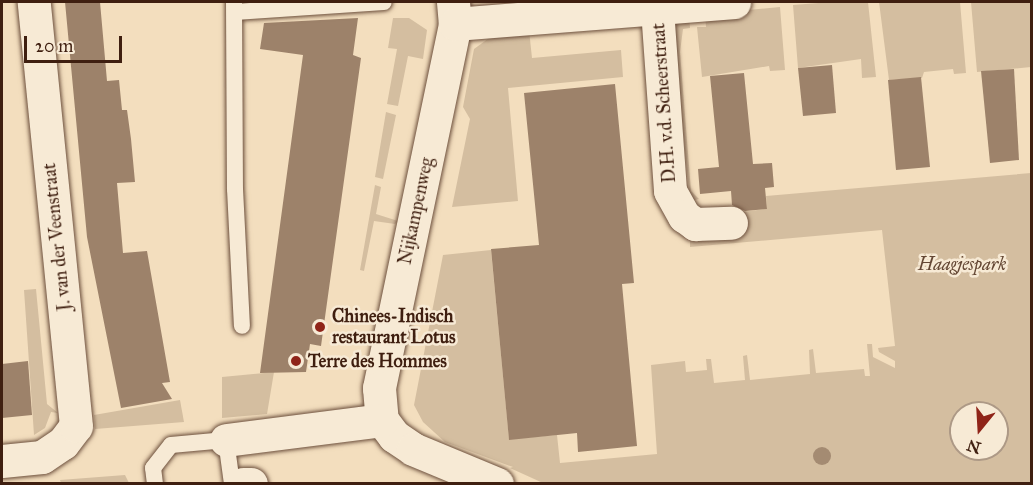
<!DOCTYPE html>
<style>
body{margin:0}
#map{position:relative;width:1033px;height:485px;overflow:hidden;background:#f3debe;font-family:"IM FELL Great Primer",serif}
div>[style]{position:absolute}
.green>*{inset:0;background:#d4bea0}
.building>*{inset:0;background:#9d826a}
.roads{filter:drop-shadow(0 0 2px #6c4f3c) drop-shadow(0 0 2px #6c4f3c)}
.lane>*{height:16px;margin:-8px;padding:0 8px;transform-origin:8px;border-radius:8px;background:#f7ead5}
.street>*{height:33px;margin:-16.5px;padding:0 16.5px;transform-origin:16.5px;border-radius:16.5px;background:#f7ead5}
.trees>*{width:18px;height:18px;margin:-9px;border-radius:50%;background:#a48b72}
.dots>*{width:16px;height:16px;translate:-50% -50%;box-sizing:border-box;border:3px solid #f7ead5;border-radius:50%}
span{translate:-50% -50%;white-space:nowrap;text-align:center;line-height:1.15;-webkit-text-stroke:5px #f7ead5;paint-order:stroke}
.street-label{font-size:18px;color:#3f1f10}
.park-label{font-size:18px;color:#644734;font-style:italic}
.poi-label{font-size:18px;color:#3f1f10;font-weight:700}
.left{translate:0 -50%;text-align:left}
.frame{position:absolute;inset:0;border:3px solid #3f1f10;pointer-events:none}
.north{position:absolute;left:949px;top:401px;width:60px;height:60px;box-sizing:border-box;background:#f7ead5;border:2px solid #ad9986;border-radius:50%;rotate:198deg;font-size:16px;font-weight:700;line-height:24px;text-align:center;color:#3f1f10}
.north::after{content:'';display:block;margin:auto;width:21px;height:27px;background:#8f2418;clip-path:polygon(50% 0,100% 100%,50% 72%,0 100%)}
.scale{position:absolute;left:24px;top:36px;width:98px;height:27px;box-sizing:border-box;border:3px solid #3f1f10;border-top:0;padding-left:8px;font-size:18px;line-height:21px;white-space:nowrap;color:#3f1f10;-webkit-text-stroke:4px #f7ead5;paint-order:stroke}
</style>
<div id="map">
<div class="green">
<div style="clip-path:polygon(831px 2px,868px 2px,876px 77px,862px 78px,861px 59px,798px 68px,793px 5px)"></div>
<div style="clip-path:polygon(879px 2px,960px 2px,966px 73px,954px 74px,953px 69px,924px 72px,922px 78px,889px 80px)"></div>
<div style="clip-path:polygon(971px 2px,1031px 2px,1031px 67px,977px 72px)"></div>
<div style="clip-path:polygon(780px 7px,785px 70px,770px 71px,769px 66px,702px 77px,697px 27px,706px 27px,705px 14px)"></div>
<div style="clip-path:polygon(689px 15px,690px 28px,683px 29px,680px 52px,691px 191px,699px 199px,690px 201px,673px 26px)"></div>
<div style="clip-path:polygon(393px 18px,409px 18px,427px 30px,423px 59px,408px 56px,398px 106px,387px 104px,397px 49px,388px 48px)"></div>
<div style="clip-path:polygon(529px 30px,532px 58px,621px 50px,623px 77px,508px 88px,518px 201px,452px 207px,470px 119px,463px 107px,474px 49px,496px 33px)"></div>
<div style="clip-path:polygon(386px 112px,396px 115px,383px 179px,375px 177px)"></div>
<div style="clip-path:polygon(evenodd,1031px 173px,1031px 483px,543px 483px,510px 468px,513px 467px,445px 442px,423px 422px,414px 405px,443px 255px,491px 250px,509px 439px,557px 435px,560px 463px,657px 454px,651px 365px,685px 361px,686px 372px,707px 370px,706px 359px,711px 359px,714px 383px,745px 380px,743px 356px,747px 355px,750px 380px,810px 374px,809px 350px,813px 349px,816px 373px,864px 369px,865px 376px,870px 376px,867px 344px,872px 344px,873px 357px,895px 368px,895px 361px,879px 352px,878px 348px,895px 346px,882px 230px,690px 247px,690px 235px,733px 213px,767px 209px,766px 196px,1031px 173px,961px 413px,997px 413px,997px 449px,961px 449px,961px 413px)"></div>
<div style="clip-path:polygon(375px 185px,381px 187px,376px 214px,398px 221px,395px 224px,374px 221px,364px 271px,360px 270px)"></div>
<div style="clip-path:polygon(36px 289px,47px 404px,58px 413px,51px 412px,45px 428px,34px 435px,24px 290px)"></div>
<div style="clip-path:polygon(274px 372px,267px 414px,222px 418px,222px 377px)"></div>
<div style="clip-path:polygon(180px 400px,184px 422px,95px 429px,94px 415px)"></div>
<div style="clip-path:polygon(125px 475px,129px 483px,61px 483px,60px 480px)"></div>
</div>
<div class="building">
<div style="clip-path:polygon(65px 2px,100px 2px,107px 81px,119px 80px,122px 110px,127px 110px,131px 139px,135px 182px,117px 183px,123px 253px,147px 251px,170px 382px,162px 383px,172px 399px,121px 408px,87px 237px)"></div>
<div style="clip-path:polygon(358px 18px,353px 55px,361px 58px,321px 346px,310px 344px,306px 372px,260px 373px,303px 55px,260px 49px,264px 23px)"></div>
<div style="clip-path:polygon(832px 65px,836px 113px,803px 116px,798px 68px)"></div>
<div style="clip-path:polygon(1014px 69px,1019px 160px,990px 163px,981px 71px)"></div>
<div style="clip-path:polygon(744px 73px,753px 164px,772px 163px,774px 187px,765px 188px,767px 209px,745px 211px,732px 205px,731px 191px,700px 194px,698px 169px,719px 167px,710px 76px)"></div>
<div style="clip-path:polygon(921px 77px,930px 167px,896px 170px,888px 80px)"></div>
<div style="clip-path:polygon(615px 84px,634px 283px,622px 284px,637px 446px,578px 452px,577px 433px,509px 440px,491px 249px,539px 245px,524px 93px)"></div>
<div style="clip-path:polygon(28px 361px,32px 415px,2px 418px,2px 364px)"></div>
</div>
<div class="roads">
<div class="lane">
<div style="left:234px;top:2px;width:187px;rotate:89.7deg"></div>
<div style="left:235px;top:189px;width:137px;rotate:87.1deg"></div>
<div style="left:235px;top:12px;width:149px;rotate:-3.8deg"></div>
<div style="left:155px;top:484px;width:16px;rotate:-97deg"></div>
<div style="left:153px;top:468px;width:29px;rotate:-52deg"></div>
<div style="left:171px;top:445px;width:55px;rotate:-5.2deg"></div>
<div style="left:226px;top:440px;width:44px;rotate:82.2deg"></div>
</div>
<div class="street">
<div style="left:453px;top:2px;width:22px;rotate:85deg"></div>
<div style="left:455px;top:24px;width:372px;rotate:101.8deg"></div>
<div style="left:379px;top:388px;width:32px;rotate:85deg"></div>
<div style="left:382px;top:420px;width:20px;rotate:53deg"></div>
<div style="left:394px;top:436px;width:23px;rotate:34deg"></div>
<div style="left:413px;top:449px;width:91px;rotate:22.6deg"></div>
<div style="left:657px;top:9px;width:182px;rotate:85.9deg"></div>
<div style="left:670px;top:191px;width:29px;rotate:61deg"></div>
<div style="left:684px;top:216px;width:14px;rotate:36deg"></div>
<div style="left:695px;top:224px;width:36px;rotate:-2deg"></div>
<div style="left:455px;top:24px;width:280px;rotate:-4.5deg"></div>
<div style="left:226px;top:440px;width:157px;rotate:-7.3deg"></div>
<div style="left:2px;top:461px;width:40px;rotate:-5.7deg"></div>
<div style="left:42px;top:457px;width:25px;rotate:-34deg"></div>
<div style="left:63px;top:443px;width:21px;rotate:-53deg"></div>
<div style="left:76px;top:426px;width:426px;rotate:-95.7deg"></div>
<div style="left:243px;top:484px;width:8px"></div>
</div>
</div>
<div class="trees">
<div style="left:822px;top:456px"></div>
</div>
<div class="dots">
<div style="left:320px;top:327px;background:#8f2418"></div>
<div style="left:296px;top:361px;background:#8f2418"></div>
</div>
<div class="street-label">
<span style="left:664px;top:103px;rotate:-94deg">D.H. v.d. Scheerstraat</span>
<span style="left:416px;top:211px;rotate:-78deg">Nijkampenweg</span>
<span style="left:57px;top:237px;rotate:-96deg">J. van der Veenstraat</span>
</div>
<div class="park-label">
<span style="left:962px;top:264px">Haagjespark</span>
</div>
<div class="poi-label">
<span class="left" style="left:332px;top:327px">Chinees-Indisch<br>restaurant Lotus</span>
<span class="left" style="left:308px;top:361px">Terre des Hommes</span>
</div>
<div class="frame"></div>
<div class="north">N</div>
<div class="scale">20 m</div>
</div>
